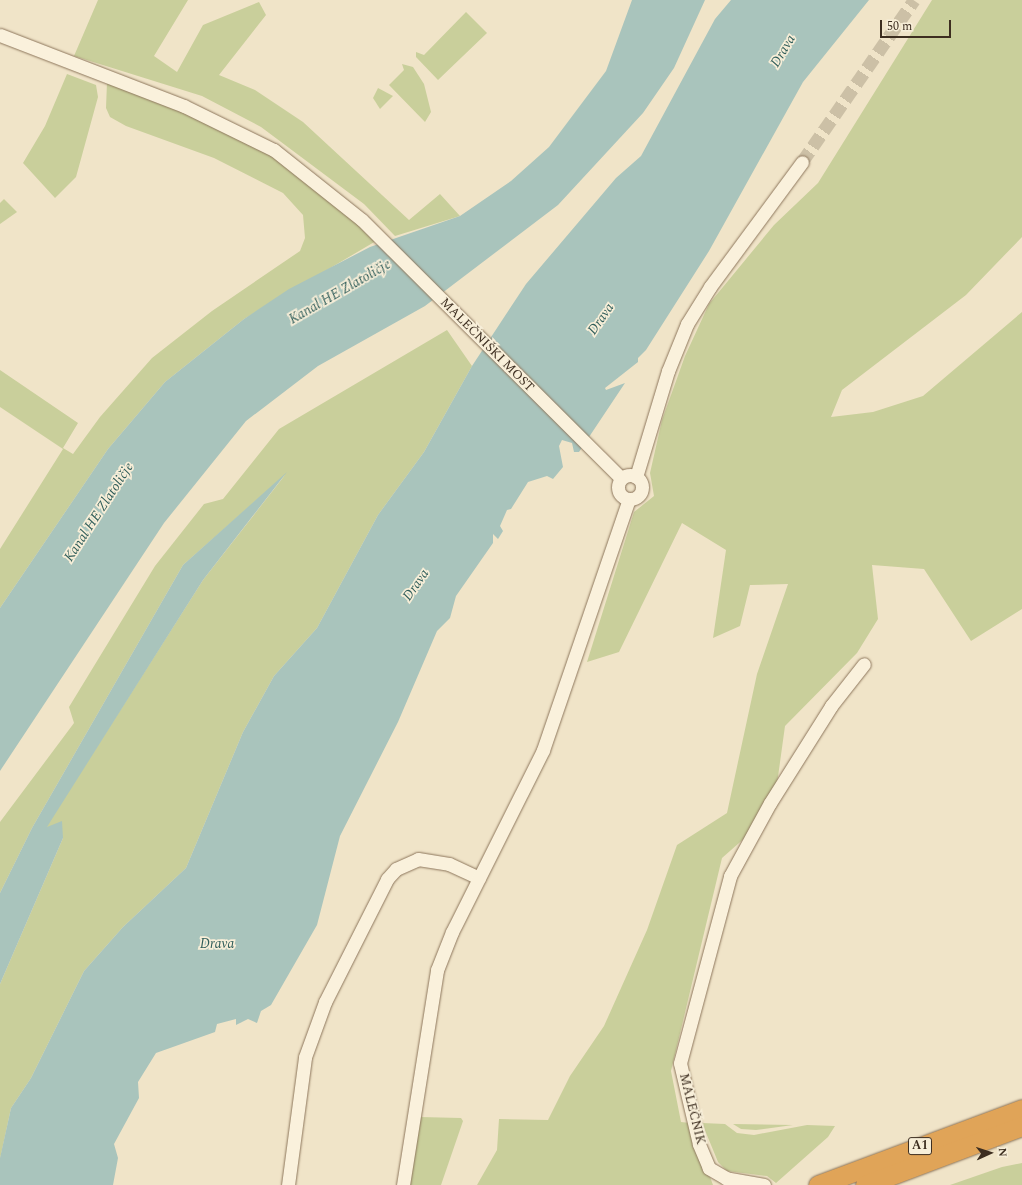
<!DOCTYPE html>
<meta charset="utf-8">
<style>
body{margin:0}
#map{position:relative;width:1022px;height:1185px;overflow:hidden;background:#f0e4c8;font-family:Spectral,serif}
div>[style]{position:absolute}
.green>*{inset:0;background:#c9cf9b}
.water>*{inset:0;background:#a9c4bc}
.minor-tunnel>*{height:13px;margin-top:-6.5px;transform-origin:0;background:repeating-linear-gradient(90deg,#ccc0a6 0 13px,transparent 0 19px)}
.roads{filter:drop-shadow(0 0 1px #8d765c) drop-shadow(0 0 1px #8d765c)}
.minor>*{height:13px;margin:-6.5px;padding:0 6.5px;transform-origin:6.5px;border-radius:6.5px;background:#faf1dc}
.minor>.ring{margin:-6.5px;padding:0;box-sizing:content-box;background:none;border:13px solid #faf1dc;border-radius:50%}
.highway>*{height:19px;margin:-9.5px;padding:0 9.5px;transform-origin:9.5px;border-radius:9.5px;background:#e0a458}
span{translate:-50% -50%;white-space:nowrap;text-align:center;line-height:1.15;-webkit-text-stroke:3.5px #f7eed8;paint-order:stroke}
.shield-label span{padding:1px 3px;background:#f7eed8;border:1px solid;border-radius:3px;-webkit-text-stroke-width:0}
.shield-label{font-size:12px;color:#3d2e20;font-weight:700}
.street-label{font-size:13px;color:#3d2e20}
.water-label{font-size:14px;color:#2f5d5a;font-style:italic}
.north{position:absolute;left:970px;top:1133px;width:40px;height:40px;-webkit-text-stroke:3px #f7eed8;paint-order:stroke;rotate:87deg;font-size:11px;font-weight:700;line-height:16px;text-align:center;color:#3d2e20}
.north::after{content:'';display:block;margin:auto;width:14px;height:18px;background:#3d2e20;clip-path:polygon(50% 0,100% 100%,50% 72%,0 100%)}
.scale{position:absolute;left:880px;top:20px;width:71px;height:18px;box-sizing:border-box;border:2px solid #3d2e20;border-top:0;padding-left:5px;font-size:12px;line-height:14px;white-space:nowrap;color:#3d2e20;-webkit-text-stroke:3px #f7eed8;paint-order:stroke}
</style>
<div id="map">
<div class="green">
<div style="clip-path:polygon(98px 0,188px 0,154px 56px,177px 72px,203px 25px,259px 2px,266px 15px,219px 75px,255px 90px,303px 122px,409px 220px,440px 194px,460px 216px,395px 236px,364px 204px,261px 127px,202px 96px,74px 56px)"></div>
<div style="clip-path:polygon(932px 0,1022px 0,1022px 237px,966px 295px,842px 390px,831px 417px,873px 412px,923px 396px,1022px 312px,1022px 609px,971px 641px,924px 569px,872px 565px,878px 619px,857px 653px,785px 726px,773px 813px,722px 858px,671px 1071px,681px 1122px,690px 1123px,713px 1185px,477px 1185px,497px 1150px,499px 1119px,548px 1120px,570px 1076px,604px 1026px,647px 930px,677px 845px,727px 813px,757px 674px,788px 584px,750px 585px,740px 626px,713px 638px,726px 550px,682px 523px,619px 652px,587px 662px,634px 512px,654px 496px,650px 473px,662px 420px,685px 356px,709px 304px,774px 225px,818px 183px)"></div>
<div style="clip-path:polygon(466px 12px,487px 33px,438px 80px,416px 57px,416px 52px,424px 55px)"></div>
<div style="clip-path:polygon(402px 64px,413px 67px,424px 84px,431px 112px,425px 122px,389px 85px,404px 70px)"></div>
<div style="clip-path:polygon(67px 74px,96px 85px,98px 97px,76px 177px,55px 198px,23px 163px,45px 126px)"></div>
<div style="clip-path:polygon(107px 82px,225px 130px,274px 156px,306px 178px,376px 241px,244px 319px,165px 382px,108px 449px,0 608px,0 549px,63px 449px,0 407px,0 370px,78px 423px,63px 448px,73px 454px,100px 417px,152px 358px,212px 311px,300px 251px,305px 238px,303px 215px,283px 193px,214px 158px,126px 126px,110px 117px,106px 108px)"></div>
<div style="clip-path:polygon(378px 88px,393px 96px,380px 109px,373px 98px)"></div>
<div style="clip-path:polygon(4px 199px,17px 212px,0 224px,0 203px)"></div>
<div style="clip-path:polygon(447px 330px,472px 366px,424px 452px,378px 515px,317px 628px,274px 676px,243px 732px,186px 868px,123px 927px,84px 971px,31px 1078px,11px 1108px,0 1159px,0 984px,63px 838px,46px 827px,203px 580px,285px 475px,183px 565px,32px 828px,0 893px,0 822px,74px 723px,69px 707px,155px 566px,204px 504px,223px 499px,279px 429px)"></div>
<div style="clip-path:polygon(420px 1117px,461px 1118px,463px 1121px,441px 1185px,409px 1185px)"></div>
<div style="clip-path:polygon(702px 1123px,725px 1124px,737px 1133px,754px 1135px,807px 1125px,835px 1126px,828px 1137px,776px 1183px,767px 1176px,727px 1171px,718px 1162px)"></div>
<div style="clip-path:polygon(733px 1124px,793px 1125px,756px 1130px,741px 1129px)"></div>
<div style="clip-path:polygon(1022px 1163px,1022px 1185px,950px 1185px,1002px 1167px)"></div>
</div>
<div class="water">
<div style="clip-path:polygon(632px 0,705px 0,674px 68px,643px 113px,558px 205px,425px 306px,318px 366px,246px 421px,164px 523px,0 771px,0 608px,108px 449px,165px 382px,244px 319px,289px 289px,370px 247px,460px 216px,511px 181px,549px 147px,606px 71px)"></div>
<div style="clip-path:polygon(731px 0,869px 0,803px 82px,709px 251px,646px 350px,638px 358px,638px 362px,605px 388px,606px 390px,625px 383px,579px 452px,574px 452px,572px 443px,562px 440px,559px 446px,563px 467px,553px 479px,547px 476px,528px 482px,511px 509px,507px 510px,500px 526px,503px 531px,498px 539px,493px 534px,493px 543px,456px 596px,450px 618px,437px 631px,398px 722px,340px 836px,317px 925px,271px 1005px,261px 1011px,257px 1023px,248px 1019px,236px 1025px,236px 1019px,217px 1024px,215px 1032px,156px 1053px,138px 1082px,139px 1098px,114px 1144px,118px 1158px,113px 1185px,0 1185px,0 1158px,11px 1108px,31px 1078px,84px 971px,123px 927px,186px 868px,243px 732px,274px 676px,317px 628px,378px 515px,424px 452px,472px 366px,526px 284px,616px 178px,641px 156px,715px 19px)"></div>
<div style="clip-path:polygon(287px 472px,203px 580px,47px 827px,62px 821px,63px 838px,0 984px,0 893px,32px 828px,183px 565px)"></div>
</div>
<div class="minor-tunnel">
<div style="left:802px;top:162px;width:197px;rotate:-55.3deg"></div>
</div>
<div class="roads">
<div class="minor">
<div style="left:0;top:35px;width:197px;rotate:21.1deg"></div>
<div style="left:184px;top:106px;width:100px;rotate:26.1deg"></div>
<div style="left:274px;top:150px;width:112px;rotate:38.5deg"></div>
<div style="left:362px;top:220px;width:366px;rotate:44.9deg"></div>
<div class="ring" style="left:618px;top:475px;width:11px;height:11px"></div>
<div style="left:636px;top:477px;width:111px;rotate:-73.2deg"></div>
<div style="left:668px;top:371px;width:51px;rotate:-68deg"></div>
<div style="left:687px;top:324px;width:44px;rotate:-58.1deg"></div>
<div style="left:710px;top:287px;width:155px;rotate:-53.6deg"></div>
<div style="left:288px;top:1185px;width:129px;rotate:-82.4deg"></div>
<div style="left:305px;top:1057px;width:59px;rotate:-70deg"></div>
<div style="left:325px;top:1002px;width:138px;rotate:-63.2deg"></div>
<div style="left:387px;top:879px;width:13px;rotate:-48deg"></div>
<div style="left:396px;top:869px;width:24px;rotate:-24deg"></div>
<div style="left:418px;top:859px;width:31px;rotate:9deg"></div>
<div style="left:449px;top:864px;width:33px;rotate:25deg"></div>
<div style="left:403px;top:1185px;width:218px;rotate:-81deg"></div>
<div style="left:437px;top:970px;width:41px;rotate:-68.5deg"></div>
<div style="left:452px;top:932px;width:203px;rotate:-63.4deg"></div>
<div style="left:543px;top:750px;width:265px;rotate:-71.1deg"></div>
<div style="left:764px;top:1185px;width:39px;rotate:-170deg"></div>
<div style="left:726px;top:1178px;width:20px;rotate:-150deg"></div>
<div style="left:709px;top:1168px;width:26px;rotate:-113deg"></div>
<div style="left:699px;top:1144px;width:83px;rotate:-103.2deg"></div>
<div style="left:680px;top:1063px;width:194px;rotate:-75deg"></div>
<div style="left:730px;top:876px;width:83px;rotate:-61.3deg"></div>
<div style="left:770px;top:803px;width:115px;rotate:-57.8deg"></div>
<div style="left:831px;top:706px;width:53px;rotate:-51.8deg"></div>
</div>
<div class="highway">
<div style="left:818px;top:1185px;width:218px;rotate:-20.4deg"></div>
<div style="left:865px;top:1185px;width:168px;rotate:-20.6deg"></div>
</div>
</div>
<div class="shield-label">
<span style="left:920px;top:1146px">A1</span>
</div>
<div class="street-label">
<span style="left:487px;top:345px;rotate:45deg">MALEČNIŠKI MOST</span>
<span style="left:692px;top:1109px;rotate:76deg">MALEČNIK</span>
</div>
<div class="water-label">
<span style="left:783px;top:51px;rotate:-59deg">Drava</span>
<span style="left:340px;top:292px;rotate:-30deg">Kanal HE Zlatoličje</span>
<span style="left:601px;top:319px;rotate:-55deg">Drava</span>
<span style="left:99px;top:512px;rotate:-57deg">Kanal HE Zlatoličje</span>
<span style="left:416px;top:585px;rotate:-55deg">Drava</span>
<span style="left:217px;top:944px">Drava</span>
</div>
<div class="north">N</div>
<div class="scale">50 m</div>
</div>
